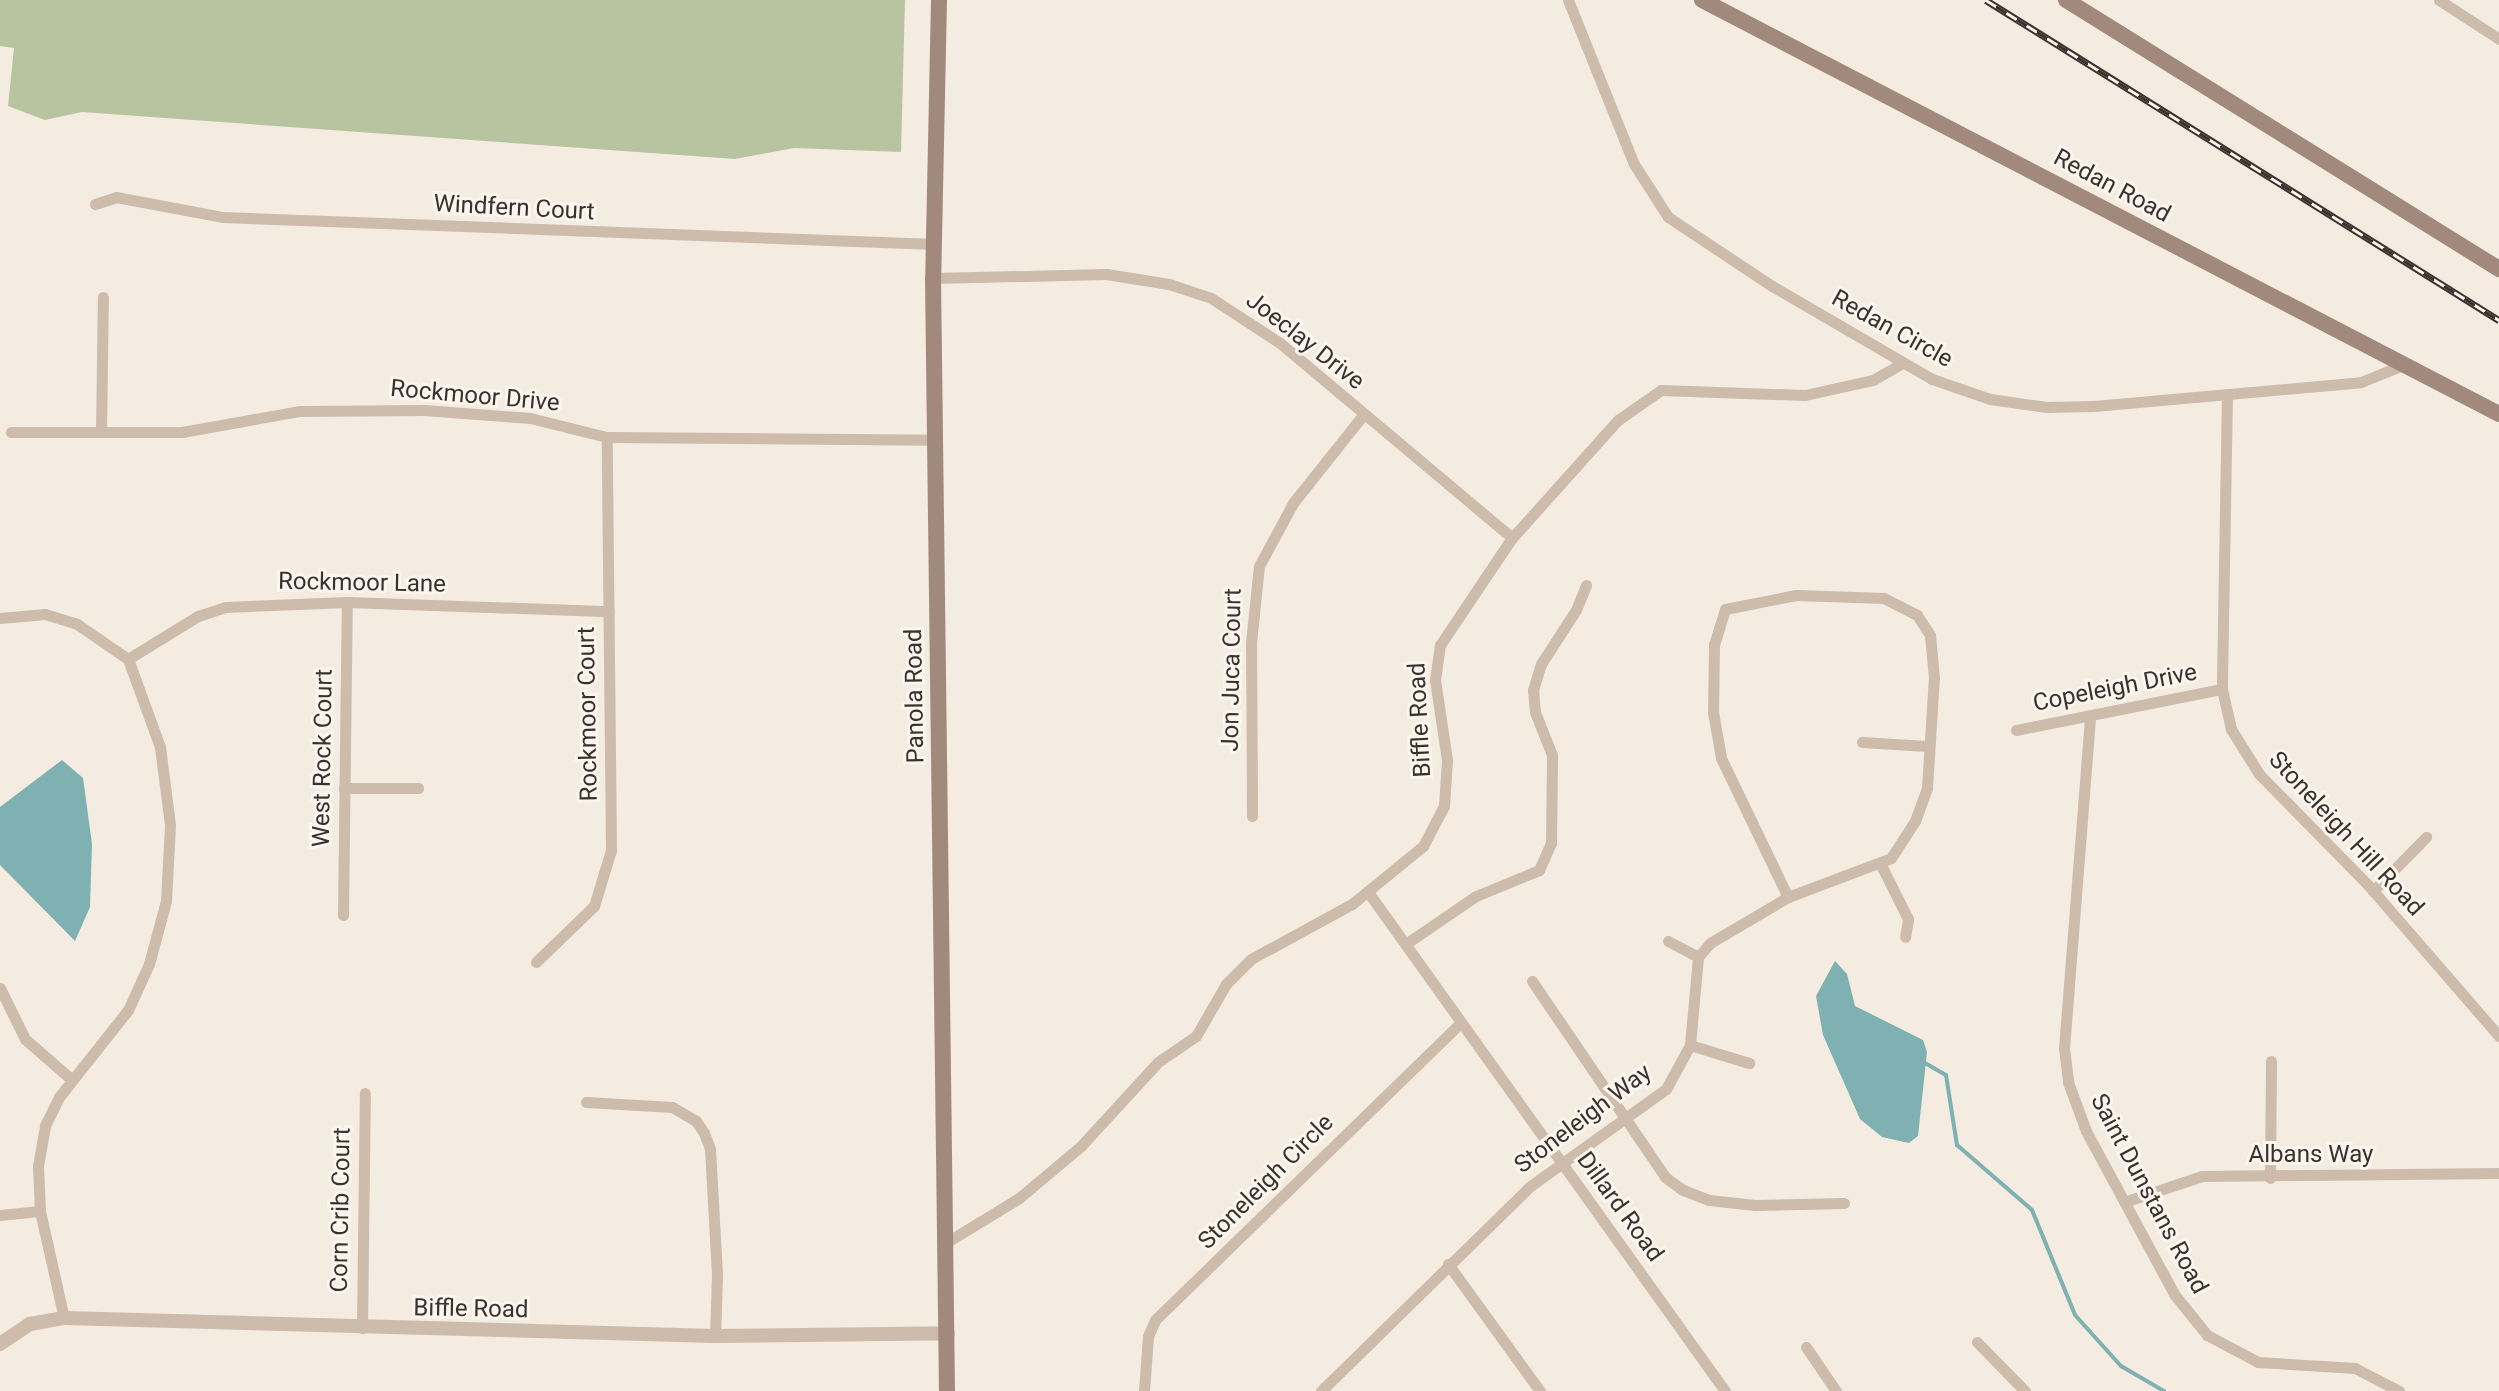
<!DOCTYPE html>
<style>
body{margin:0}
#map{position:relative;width:2499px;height:1391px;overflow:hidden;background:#f4ebe1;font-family:Roboto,sans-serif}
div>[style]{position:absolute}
.green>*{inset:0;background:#b8c4a0}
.water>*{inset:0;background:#7fb0b2}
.stream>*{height:4px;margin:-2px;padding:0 2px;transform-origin:2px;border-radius:2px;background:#7fb0b2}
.minor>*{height:11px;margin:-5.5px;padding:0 5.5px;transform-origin:5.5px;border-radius:5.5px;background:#cdbbac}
.tertiary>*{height:14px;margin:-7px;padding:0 7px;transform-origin:7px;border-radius:7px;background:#cdbbac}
.secondary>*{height:16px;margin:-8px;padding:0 8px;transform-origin:8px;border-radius:8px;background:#a18a7d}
.rail>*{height:7px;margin-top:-3.5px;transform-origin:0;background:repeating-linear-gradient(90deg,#fbf5ee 0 12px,#3b302b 0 24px);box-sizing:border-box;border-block:2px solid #3b302b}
span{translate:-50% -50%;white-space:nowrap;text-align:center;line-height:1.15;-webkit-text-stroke:6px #fbf5ee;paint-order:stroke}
.street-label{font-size:24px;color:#3b302b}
</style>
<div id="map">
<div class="green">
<div style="clip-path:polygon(0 0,905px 0,901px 152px,794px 148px,735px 159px,82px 112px,45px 120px,8px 106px,14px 48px,0 46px)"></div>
</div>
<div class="water">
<div style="clip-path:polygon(62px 760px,83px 778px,92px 844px,90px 907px,75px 941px,0 865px,0 807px)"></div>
<div style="clip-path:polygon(1835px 961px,1847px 974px,1855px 1006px,1923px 1040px,1927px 1052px,1918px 1136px,1909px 1143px,1882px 1137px,1860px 1119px,1823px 1035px,1816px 996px)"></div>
</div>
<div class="stream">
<div style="left:1925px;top:1063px;width:24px;rotate:30deg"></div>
<div style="left:1946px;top:1075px;width:71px;rotate:81.1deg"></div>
<div style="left:1957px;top:1145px;width:99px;rotate:40.9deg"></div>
<div style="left:2032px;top:1210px;width:113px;rotate:67.7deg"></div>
<div style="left:2075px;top:1315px;width:69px;rotate:48deg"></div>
<div style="left:2121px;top:1366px;width:50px;rotate:30.2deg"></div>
</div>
<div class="minor">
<div style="left:1568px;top:0;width:177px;rotate:68.1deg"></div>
<div style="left:1634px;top:164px;width:63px;rotate:57.3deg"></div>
<div style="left:1668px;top:217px;width:125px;rotate:33.6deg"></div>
<div style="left:1772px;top:286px;width:185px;rotate:30.2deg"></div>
<div style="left:1932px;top:379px;width:61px;rotate:19deg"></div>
<div style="left:1990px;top:399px;width:57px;rotate:8.1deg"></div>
<div style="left:2046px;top:407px;width:48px;rotate:-1.2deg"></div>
<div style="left:2094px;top:406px;width:268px;rotate:-5.1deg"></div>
<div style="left:2361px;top:382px;width:45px;rotate:-22deg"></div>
<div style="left:2439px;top:0;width:72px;rotate:33deg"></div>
<div style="left:95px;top:204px;width:22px;rotate:-18deg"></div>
<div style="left:116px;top:197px;width:109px;rotate:10.6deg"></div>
<div style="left:223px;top:217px;width:712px;rotate:2.17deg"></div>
<div style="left:933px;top:278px;width:173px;rotate:-1.3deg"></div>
<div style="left:1106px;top:274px;width:64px;rotate:9deg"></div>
<div style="left:1169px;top:284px;width:44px;rotate:18.4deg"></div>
<div style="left:1211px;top:298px;width:82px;rotate:33.1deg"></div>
<div style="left:1280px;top:343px;width:303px;rotate:40deg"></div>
<div style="left:2227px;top:394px;width:295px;rotate:91deg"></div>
<div style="left:2222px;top:689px;width:41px;rotate:77.3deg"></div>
<div style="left:2231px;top:729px;width:53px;rotate:58.1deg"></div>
<div style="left:2259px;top:774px;width:156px;rotate:45.5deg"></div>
<div style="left:2368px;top:885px;width:200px;rotate:49.1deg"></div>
<div style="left:11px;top:432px;width:171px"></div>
<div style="left:182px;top:432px;width:120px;rotate:-10.1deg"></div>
<div style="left:300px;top:411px;width:124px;rotate:-0.5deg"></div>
<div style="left:424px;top:410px;width:106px;rotate:4.3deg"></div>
<div style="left:530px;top:418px;width:79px;rotate:13.9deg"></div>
<div style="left:607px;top:437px;width:329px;rotate:0.5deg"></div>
<div style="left:101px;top:432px;width:135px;rotate:-89.2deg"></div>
<div style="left:0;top:618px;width:45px;rotate:-5.1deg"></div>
<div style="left:45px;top:614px;width:34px;rotate:17deg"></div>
<div style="left:77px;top:624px;width:62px;rotate:34.5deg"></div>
<div style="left:128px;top:659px;width:94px;rotate:70deg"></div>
<div style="left:160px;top:747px;width:79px;rotate:82.7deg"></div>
<div style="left:170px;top:825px;width:76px;rotate:93deg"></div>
<div style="left:166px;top:901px;width:65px;rotate:105.1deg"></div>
<div style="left:149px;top:964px;width:51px;rotate:114.5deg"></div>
<div style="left:128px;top:1010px;width:111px;rotate:128.4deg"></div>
<div style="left:59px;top:1097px;width:32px;rotate:116deg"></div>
<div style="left:45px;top:1126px;width:41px;rotate:99.9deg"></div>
<div style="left:38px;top:1166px;width:45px;rotate:87.5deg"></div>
<div style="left:40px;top:1211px;width:110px;rotate:77.4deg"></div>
<div style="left:128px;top:659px;width:82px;rotate:-31.6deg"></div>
<div style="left:198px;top:616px;width:29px;rotate:-18deg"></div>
<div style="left:226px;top:607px;width:121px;rotate:-2.4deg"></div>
<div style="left:347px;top:602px;width:262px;rotate:2deg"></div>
<div style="left:2090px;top:718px;width:331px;rotate:94.5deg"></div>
<div style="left:2064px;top:1048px;width:34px;rotate:83deg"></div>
<div style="left:2068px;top:1082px;width:52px;rotate:69.8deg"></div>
<div style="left:2086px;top:1131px;width:185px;rotate:61.6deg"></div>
<div style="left:2174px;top:1294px;width:53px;rotate:51.2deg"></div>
<div style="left:2207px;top:1335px;width:58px;rotate:27.9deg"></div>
<div style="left:2258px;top:1362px;width:97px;rotate:3.5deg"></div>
<div style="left:2355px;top:1368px;width:50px;rotate:27.6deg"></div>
<div style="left:2016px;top:730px;width:210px;rotate:-11.3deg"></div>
<div style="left:1862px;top:742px;width:65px;rotate:3.5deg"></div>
<div style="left:344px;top:788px;width:74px"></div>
<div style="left:1252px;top:816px;width:173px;rotate:-90.3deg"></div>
<div style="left:1251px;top:643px;width:77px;rotate:-84.1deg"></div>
<div style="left:1259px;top:566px;width:72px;rotate:-61.6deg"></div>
<div style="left:1293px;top:503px;width:112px;rotate:-51.5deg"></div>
<div style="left:1880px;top:863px;width:63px;rotate:63.4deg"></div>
<div style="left:1908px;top:919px;width:18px;rotate:99deg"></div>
<div style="left:2373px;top:891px;width:76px;rotate:-45.5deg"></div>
<div style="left:1368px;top:892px;width:614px;rotate:54.42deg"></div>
<div style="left:343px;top:915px;width:313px;rotate:-89.3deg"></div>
<div style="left:1668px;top:941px;width:34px;rotate:28deg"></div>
<div style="left:1407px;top:943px;width:83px;rotate:-34.3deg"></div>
<div style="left:1476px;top:896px;width:68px;rotate:-22.4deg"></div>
<div style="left:1539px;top:870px;width:30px;rotate:-66deg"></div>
<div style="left:1551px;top:843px;width:88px;rotate:-89.3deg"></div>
<div style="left:1552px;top:755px;width:46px;rotate:-111.6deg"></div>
<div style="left:1535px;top:712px;width:22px;rotate:-95deg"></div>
<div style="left:1533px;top:690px;width:27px;rotate:-73deg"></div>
<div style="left:1541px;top:664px;width:64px;rotate:-57.1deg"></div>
<div style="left:1576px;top:610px;width:27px;rotate:-68deg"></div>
<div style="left:536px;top:962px;width:81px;rotate:-44deg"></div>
<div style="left:594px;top:906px;width:59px;rotate:-73.1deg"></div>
<div style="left:611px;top:850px;width:413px;rotate:-90.6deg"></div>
<div style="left:1532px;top:981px;width:237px;rotate:55.8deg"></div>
<div style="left:1665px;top:1177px;width:22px;rotate:36deg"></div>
<div style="left:1683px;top:1190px;width:28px;rotate:21deg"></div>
<div style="left:1709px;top:1200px;width:46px;rotate:6.2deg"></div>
<div style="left:1755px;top:1205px;width:89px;rotate:-1.3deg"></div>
<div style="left:0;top:988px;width:57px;rotate:63.9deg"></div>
<div style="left:25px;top:1039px;width:62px;rotate:41.1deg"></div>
<div style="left:1690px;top:1045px;width:62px;rotate:17deg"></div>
<div style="left:586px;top:1102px;width:86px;rotate:3.3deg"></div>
<div style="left:672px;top:1107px;width:28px;rotate:30deg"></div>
<div style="left:696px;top:1121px;width:14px;rotate:56deg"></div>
<div style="left:704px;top:1133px;width:17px;rotate:69deg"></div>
<div style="left:710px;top:1149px;width:125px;rotate:86.8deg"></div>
<div style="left:717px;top:1274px;width:62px;rotate:91.8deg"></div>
<div style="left:2270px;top:1178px;width:117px;rotate:-89.5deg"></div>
<div style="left:2127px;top:1201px;width:79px;rotate:-18.4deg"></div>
<div style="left:2202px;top:1176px;width:297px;rotate:-0.6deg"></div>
<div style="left:0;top:1215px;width:40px;rotate:-5.7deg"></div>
<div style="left:947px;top:1242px;width:84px;rotate:-31.4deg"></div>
<div style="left:1019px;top:1198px;width:81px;rotate:-40deg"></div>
<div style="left:1081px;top:1146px;width:114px;rotate:-47.5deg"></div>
<div style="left:1158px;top:1062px;width:46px;rotate:-34.4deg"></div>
<div style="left:1196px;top:1036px;width:60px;rotate:-60deg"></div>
<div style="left:1226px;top:984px;width:35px;rotate:-45deg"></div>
<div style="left:1251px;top:959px;width:115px;rotate:-28.6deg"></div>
<div style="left:1352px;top:904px;width:92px;rotate:-39.2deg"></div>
<div style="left:1423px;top:846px;width:45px;rotate:-62.3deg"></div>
<div style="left:1444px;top:806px;width:46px;rotate:-86.3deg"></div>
<div style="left:1447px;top:760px;width:81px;rotate:-98.5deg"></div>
<div style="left:1435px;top:680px;width:35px;rotate:-82deg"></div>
<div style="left:1440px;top:645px;width:129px;rotate:-56.1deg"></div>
<div style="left:1512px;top:538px;width:159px;rotate:-48.1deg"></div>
<div style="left:1618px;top:420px;width:52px;rotate:-34.9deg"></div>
<div style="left:1661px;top:390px;width:144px;rotate:2deg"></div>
<div style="left:1805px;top:395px;width:70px;rotate:-12.4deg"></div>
<div style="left:1873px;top:380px;width:34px;rotate:-30deg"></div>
<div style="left:1448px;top:1264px;width:157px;rotate:54.1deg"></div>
<div style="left:362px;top:1328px;width:235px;rotate:-89.3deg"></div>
<div style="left:1977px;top:1342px;width:69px;rotate:45.6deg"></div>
<div style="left:1806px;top:1347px;width:53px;rotate:55.7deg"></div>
<div style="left:1144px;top:1391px;width:55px;rotate:-85.8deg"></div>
<div style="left:1148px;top:1336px;width:17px;rotate:-66deg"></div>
<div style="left:1155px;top:1320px;width:424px;rotate:-44.2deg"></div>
<div style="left:1321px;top:1391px;width:291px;rotate:-44.4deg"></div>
<div style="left:1529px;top:1187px;width:168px;rotate:-35.6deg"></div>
<div style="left:1666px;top:1089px;width:50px;rotate:-61.4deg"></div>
<div style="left:1690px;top:1045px;width:88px;rotate:-84.8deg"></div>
<div style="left:1698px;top:957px;width:18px;rotate:-49deg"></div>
<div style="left:1710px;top:943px;width:91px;rotate:-30.5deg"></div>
<div style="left:1788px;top:897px;width:110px;rotate:-20.7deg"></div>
<div style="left:1891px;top:858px;width:44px;rotate:-57deg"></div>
<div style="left:1915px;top:821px;width:35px;rotate:-70deg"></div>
<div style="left:1927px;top:788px;width:110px;rotate:-86.4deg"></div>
<div style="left:1934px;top:678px;width:43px;rotate:-95.3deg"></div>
<div style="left:1930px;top:635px;width:24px;rotate:-123deg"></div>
<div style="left:1917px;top:615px;width:37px;rotate:-153deg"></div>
<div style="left:1884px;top:598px;width:88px;rotate:-178deg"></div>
<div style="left:1796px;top:595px;width:72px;rotate:168.8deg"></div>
<div style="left:1725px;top:609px;width:37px;rotate:107deg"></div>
<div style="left:1714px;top:644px;width:68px;rotate:90.8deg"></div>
<div style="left:1713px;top:712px;width:47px;rotate:80.1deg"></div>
<div style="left:1721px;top:758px;width:154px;rotate:64.3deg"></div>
</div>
<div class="tertiary">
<div style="left:0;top:1344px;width:36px;rotate:-34deg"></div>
<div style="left:30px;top:1324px;width:35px;rotate:-10deg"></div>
<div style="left:64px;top:1318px;width:651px;rotate:1.58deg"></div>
<div style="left:715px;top:1336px;width:233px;rotate:-0.7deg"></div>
</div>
<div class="secondary">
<div style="left:939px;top:0;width:278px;rotate:91.2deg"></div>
<div style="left:933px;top:278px;width:1113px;rotate:89.28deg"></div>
<div style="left:1702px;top:0;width:898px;rotate:27.45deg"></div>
<div style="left:2066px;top:0;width:510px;rotate:31.85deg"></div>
</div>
<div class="rail">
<div style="left:1986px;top:0;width:605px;rotate:31.96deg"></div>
</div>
<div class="street-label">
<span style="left:2112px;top:186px;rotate:28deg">Redan Road</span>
<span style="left:514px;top:208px;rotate:3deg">Windfern Court</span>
<span style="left:1892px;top:329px;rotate:29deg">Redan Circle</span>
<span style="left:1305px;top:341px;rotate:38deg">Joeclay Drive</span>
<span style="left:475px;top:396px;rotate:5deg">Rockmoor Drive</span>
<span style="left:362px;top:583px;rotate:1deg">Rockmoor Lane</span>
<span style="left:1232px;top:670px;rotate:-89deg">Jon Juca Court</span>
<span style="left:2115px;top:688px;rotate:-11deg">Copeleigh Drive</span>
<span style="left:915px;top:696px;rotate:-91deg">Panola Road</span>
<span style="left:588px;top:714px;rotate:-91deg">Rockmoor Court</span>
<span style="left:1420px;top:720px;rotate:-93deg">Biffle Road</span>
<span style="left:323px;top:758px;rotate:-89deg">West Rock Court</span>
<span style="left:2346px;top:834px;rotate:47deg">Stoneleigh Hill Road</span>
<span style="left:1583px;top:1119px;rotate:-37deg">Stoneleigh Way</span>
<span style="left:2311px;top:1155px">Albans Way</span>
<span style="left:1266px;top:1182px;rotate:-45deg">Stoneleigh Circle</span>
<span style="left:2149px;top:1194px;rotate:62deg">Saint Dunstans Road</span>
<span style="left:1620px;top:1207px;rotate:54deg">Dillard Road</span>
<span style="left:341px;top:1210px;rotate:-89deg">Corn Crib Court</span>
<span style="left:471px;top:1309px;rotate:1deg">Biffle Road</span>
</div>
</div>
